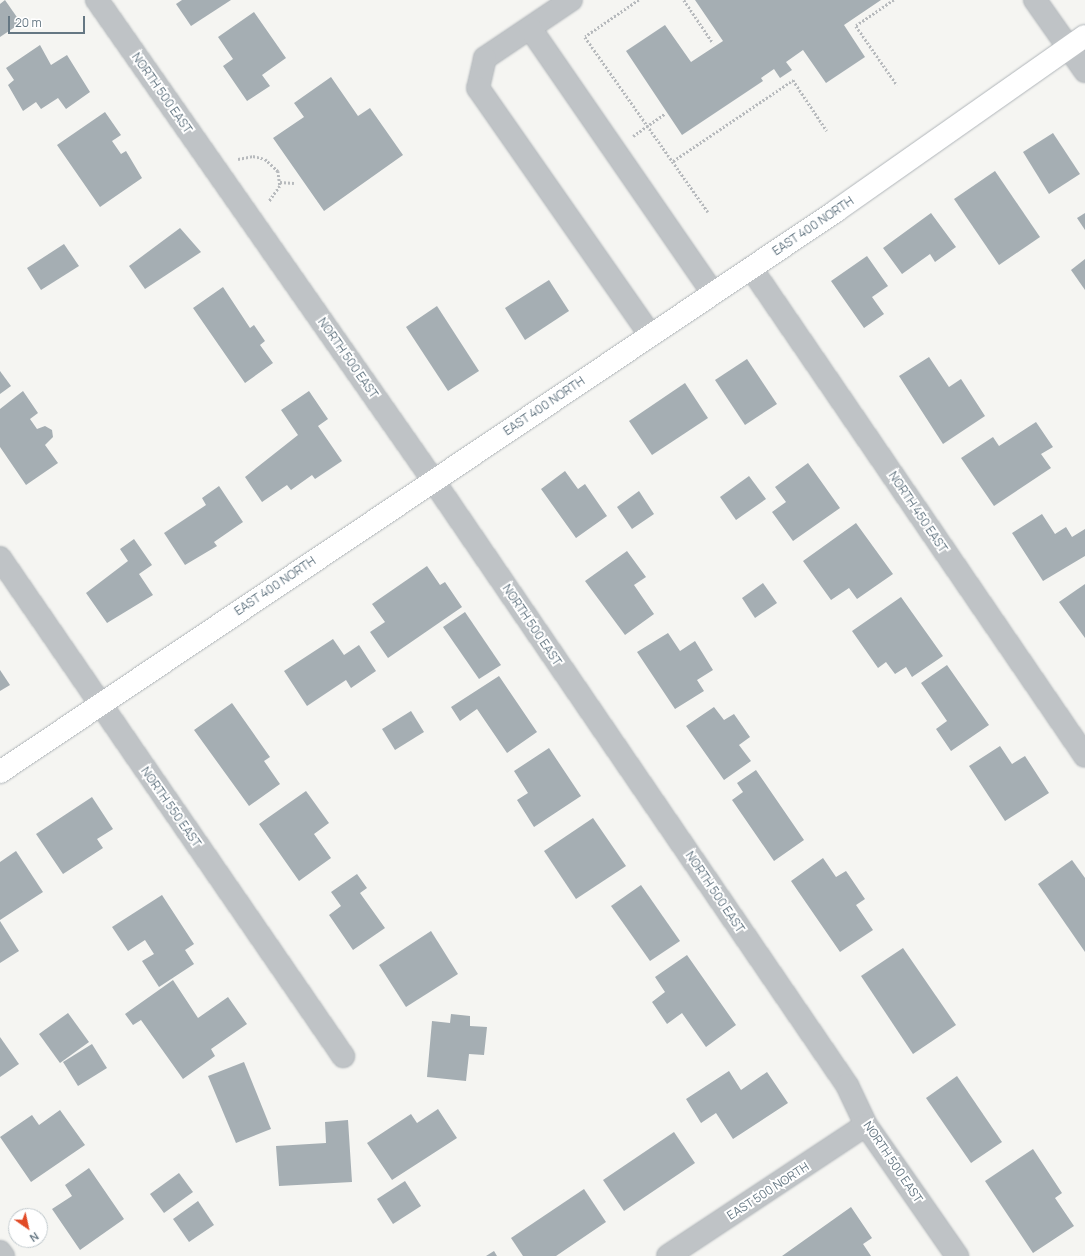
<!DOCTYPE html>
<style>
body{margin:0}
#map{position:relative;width:1085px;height:1256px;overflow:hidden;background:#f5f5f2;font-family:Manrope,sans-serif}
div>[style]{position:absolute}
.building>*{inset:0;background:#a5aeb3}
.path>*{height:2.5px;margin-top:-1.25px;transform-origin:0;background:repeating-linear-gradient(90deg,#b7babd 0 2px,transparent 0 4px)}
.roads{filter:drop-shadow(0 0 1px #b0b5b9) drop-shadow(0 0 1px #b0b5b9)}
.minor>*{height:22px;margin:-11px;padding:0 11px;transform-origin:11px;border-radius:11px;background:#bfc3c6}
.major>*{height:22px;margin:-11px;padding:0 11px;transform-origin:11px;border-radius:11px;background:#fff}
span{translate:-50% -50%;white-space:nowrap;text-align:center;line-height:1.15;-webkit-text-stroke:4px #fff;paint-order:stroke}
.street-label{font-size:12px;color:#657783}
.north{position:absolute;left:8px;top:1208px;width:40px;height:40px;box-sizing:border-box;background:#fff;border:1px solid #c1c9cd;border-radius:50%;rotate:146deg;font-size:11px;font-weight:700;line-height:16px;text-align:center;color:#657783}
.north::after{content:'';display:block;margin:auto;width:14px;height:18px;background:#e14a26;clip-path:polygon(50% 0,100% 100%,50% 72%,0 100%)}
.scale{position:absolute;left:8px;top:16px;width:77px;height:18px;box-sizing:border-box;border:2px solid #657783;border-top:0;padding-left:5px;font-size:12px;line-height:14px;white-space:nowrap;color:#657783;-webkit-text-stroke:3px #fff;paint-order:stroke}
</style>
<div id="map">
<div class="building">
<div style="clip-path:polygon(5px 0,21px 23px,0 37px,0 4px)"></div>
<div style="clip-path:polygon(182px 0,231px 0,191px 26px,176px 4px)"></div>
<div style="clip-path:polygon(695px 0,881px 0,844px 25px,865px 57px,826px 83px,803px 50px,786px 62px,792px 70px,780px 78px,774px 69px,761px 78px,763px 81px,682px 135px,626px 51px,665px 25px,691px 62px,723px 41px)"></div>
<div style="clip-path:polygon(254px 12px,286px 58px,262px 75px,270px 86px,247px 101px,223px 66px,233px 59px,218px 37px)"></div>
<div style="clip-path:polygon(40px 45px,51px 65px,67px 55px,90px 92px,66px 109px,58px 98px,41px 109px,36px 102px,23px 111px,8px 85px,14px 80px,6px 68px)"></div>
<div style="clip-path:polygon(331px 77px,358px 116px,370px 108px,403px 155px,324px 211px,273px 138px,304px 117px,294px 103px)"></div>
<div style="clip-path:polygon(105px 112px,121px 135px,112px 141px,121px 154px,126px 151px,142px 178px,100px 207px,57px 145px)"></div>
<div style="clip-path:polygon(1053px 133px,1080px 174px,1049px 194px,1023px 152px)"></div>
<div style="clip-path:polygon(995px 171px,1040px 237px,999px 265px,954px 199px)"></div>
<div style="clip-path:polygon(931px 213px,956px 247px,935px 262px,930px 254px,902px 274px,883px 248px)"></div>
<div style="clip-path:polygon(1085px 213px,1085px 230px,1077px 218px)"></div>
<div style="clip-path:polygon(180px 228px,201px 252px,145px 289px,129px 266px)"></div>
<div style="clip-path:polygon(64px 244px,79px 266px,41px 290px,27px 268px)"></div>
<div style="clip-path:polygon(867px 256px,888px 286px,872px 297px,884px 314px,864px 328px,831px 281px)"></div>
<div style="clip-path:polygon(1085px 259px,1085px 290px,1071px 270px)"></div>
<div style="clip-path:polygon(549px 280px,569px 311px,525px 340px,505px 308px)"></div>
<div style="clip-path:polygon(223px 287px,250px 328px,254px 325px,265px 341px,260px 345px,273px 363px,245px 383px,193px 308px)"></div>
<div style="clip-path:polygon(437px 306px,479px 371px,448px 391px,406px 327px)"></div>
<div style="clip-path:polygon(929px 357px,949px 387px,961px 379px,985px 416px,943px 444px,899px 376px)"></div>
<div style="clip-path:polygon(747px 359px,777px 404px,745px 425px,715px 380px)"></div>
<div style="clip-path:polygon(0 371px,11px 386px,0 394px)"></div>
<div style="clip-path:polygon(685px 383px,708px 418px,652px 455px,629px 421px)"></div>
<div style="clip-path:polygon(23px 391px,38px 413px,30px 419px,37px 429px,45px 426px,52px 430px,53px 437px,45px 445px,58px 463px,26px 485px,0 447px,0 409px)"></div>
<div style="clip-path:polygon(309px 391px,328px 419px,318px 426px,342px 461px,315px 479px,312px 475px,291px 490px,287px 485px,262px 502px,245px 477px,298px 435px,281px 410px)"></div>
<div style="clip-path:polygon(1036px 422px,1053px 447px,1041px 454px,1051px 468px,994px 506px,961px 458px,993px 437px,999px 446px)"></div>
<div style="clip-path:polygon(808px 463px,840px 508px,793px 541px,772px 512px,786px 502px,775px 487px)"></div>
<div style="clip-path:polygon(565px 471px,578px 489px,585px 484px,607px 516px,576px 538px,541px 489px)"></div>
<div style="clip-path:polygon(749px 476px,766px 499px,736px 520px,720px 497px)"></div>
<div style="clip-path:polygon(219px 486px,243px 522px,214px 542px,217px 546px,185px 565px,164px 533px,206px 505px,202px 498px)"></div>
<div style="clip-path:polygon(639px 491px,654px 514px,632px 529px,617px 507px)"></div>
<div style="clip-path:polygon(1042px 514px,1055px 534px,1066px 527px,1072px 537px,1085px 529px,1085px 556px,1043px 581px,1012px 533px)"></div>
<div style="clip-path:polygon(856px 523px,893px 574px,857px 599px,849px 588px,831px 600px,803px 561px)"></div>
<div style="clip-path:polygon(134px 539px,152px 565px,139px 574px,153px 595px,107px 623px,86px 593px,128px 561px,120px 549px)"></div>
<div style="clip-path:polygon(627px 551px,646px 577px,634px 585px,654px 614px,625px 635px,585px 581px)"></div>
<div style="clip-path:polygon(427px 566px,440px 585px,445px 582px,462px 607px,388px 658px,370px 632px,385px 622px,372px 604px)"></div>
<div style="clip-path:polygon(763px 583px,777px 603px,755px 618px,742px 598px)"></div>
<div style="clip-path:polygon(1085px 584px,1085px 638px,1059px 602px)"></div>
<div style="clip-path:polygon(901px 597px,943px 656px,912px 677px,906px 667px,895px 674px,886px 662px,878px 668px,852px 631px)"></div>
<div style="clip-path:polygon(465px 612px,501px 665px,479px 679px,443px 627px)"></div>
<div style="clip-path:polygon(668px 633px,680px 651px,695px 641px,713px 670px,697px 680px,704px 691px,675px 709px,637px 652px)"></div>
<div style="clip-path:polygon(333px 639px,344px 655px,359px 645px,376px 671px,351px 688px,346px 680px,307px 706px,284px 671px)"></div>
<div style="clip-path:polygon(947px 665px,989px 725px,951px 751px,936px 729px,947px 721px,921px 683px)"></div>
<div style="clip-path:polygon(0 670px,10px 685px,0 691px)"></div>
<div style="clip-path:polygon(499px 676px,537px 732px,507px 753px,477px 709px,460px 721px,451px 707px)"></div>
<div style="clip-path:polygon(232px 703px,270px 757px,264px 761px,280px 784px,249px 806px,194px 730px)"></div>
<div style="clip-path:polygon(714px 707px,724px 720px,734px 714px,750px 737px,739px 745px,751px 761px,724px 780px,686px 726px)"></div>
<div style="clip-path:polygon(411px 711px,424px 732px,395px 750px,382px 729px)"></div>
<div style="clip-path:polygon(1000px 746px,1012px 764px,1025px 756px,1049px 793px,1005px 821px,969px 766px)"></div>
<div style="clip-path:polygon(549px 748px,581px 796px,534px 827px,517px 800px,528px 793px,514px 771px)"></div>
<div style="clip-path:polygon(756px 770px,804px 840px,774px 861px,732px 800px,743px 792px,737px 783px)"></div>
<div style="clip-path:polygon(306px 791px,329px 823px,314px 834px,331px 858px,299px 881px,259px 824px)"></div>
<div style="clip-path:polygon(92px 797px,113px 829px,97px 839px,103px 848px,63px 874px,36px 834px)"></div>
<div style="clip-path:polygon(593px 818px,626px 866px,576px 899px,544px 851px)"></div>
<div style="clip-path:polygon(16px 851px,43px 892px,0 920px,0 862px)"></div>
<div style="clip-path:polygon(823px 858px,836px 877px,846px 871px,865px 899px,856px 905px,873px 930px,840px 952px,791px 881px)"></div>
<div style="clip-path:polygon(1072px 860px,1085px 878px,1085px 952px,1038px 884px)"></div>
<div style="clip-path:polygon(357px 874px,367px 888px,360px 893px,385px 928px,353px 950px,329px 915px,341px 906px,331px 892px)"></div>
<div style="clip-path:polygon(641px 885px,680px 941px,650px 961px,611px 906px)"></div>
<div style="clip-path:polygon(162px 895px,194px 944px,185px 950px,194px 964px,159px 987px,142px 961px,154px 954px,145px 940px,128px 951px,112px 927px)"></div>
<div style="clip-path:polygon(0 921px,19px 951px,0 963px)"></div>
<div style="clip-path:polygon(431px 931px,458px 974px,406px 1007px,379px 965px)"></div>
<div style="clip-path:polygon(903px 948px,956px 1025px,913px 1054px,861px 976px)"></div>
<div style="clip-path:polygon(687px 955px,736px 1025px,706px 1047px,682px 1013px,667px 1024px,652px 1002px,665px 992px,655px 977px)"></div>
<div style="clip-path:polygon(173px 980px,198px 1018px,228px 997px,247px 1024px,211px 1049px,215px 1056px,183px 1079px,141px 1020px,133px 1025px,125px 1014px)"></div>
<div style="clip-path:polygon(68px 1013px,89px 1042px,60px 1063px,39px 1034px)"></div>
<div style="clip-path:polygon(451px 1014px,470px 1016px,470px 1026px,487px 1027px,484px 1055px,469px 1054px,466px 1081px,427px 1077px,432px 1021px,450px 1023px)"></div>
<div style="clip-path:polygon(0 1037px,19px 1064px,0 1077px)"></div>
<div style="clip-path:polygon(92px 1044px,107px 1068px,78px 1086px,63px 1062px)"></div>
<div style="clip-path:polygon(244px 1062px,271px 1129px,236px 1143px,208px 1076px)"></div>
<div style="clip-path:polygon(729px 1071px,741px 1090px,767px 1072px,788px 1103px,733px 1139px,716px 1113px,701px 1123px,686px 1099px)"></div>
<div style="clip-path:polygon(957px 1076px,1002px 1142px,971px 1163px,926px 1098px)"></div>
<div style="clip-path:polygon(438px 1109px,457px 1138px,392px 1180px,367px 1143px,411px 1114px,417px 1123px)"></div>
<div style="clip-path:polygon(60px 1110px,85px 1145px,31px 1182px,0 1137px,32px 1115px,39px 1125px)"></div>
<div style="clip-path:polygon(348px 1120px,352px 1182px,279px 1186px,276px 1146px,326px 1143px,325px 1122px)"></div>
<div style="clip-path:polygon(674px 1132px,695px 1163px,624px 1211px,603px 1180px)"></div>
<div style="clip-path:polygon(1033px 1149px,1062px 1193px,1055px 1198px,1074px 1226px,1033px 1253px,985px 1181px)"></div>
<div style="clip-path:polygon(89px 1168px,124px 1219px,80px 1250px,52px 1209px,72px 1196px,65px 1185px)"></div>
<div style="clip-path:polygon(179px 1173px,193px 1192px,164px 1213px,150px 1194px)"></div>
<div style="clip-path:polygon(405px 1181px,421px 1206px,393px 1224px,377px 1199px)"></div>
<div style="clip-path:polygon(584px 1189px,606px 1222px,556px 1256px,523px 1256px,511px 1238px)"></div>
<div style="clip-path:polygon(198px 1201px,214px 1225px,189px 1242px,173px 1219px)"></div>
<div style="clip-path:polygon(851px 1207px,872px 1238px,863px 1244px,871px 1256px,782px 1256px)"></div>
<div style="clip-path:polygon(494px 1251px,497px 1256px,486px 1256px)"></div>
</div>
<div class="path">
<div style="left:639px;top:0;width:65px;rotate:145.6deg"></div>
<div style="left:585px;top:37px;width:214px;rotate:54.9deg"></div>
<div style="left:684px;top:0;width:52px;rotate:56deg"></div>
<div style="left:894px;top:0;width:46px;rotate:145.6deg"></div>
<div style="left:856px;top:26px;width:72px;rotate:55.2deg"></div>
<div style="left:633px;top:136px;width:39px;rotate:-35deg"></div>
<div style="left:238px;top:159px;width:15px;rotate:-11deg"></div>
<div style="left:253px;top:156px;width:12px;rotate:14deg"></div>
<div style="left:265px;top:159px;width:18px;rotate:43deg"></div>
<div style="left:278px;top:171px;width:15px;rotate:82deg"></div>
<div style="left:280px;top:186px;width:19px;rotate:125deg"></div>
<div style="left:673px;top:161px;width:145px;rotate:-34deg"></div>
<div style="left:793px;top:80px;width:61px;rotate:56.3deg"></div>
<div style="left:280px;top:182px;width:14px;rotate:4deg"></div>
</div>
<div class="roads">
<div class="minor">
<div style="left:97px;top:0;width:586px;rotate:55.01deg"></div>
<div style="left:433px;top:480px;width:733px;rotate:55.62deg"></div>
<div style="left:847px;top:1085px;width:44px;rotate:64.6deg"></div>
<div style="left:866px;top:1125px;width:160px;rotate:55.2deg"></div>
<div style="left:571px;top:0;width:104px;rotate:146deg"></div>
<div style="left:485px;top:58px;width:31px;rotate:103deg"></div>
<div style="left:478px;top:88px;width:301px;rotate:55.1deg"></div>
<div style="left:1035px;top:0;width:87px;rotate:54.8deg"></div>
<div style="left:530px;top:28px;width:322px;rotate:55.4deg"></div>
<div style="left:751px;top:268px;width:591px;rotate:55.61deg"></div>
<div style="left:0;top:558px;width:605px;rotate:55.44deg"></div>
<div style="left:0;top:1252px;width:5px;rotate:53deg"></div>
<div style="left:668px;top:1256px;width:237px;rotate:-33.5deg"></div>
</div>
<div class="major">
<div style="left:0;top:772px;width:1007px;rotate:-33.86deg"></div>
<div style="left:836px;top:211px;width:304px;rotate:-35.1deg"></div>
</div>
</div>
<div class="street-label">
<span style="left:162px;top:93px;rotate:55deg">NORTH 500 EAST</span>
<span style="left:813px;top:226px;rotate:-34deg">EAST 400 NORTH</span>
<span style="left:348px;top:358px;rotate:55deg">NORTH 500 EAST</span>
<span style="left:544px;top:406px;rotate:-34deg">EAST 400 NORTH</span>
<span style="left:918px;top:512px;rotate:56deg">NORTH 450 EAST</span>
<span style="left:275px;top:586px;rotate:-34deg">EAST 400 NORTH</span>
<span style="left:532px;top:625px;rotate:56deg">NORTH 500 EAST</span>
<span style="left:171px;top:807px;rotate:55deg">NORTH 550 EAST</span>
<span style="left:715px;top:892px;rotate:56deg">NORTH 500 EAST</span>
<span style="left:893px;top:1162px;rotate:56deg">NORTH 500 EAST</span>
<span style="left:768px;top:1191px;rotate:-33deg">EAST 500 NORTH</span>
</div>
<div class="north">N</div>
<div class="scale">20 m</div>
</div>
